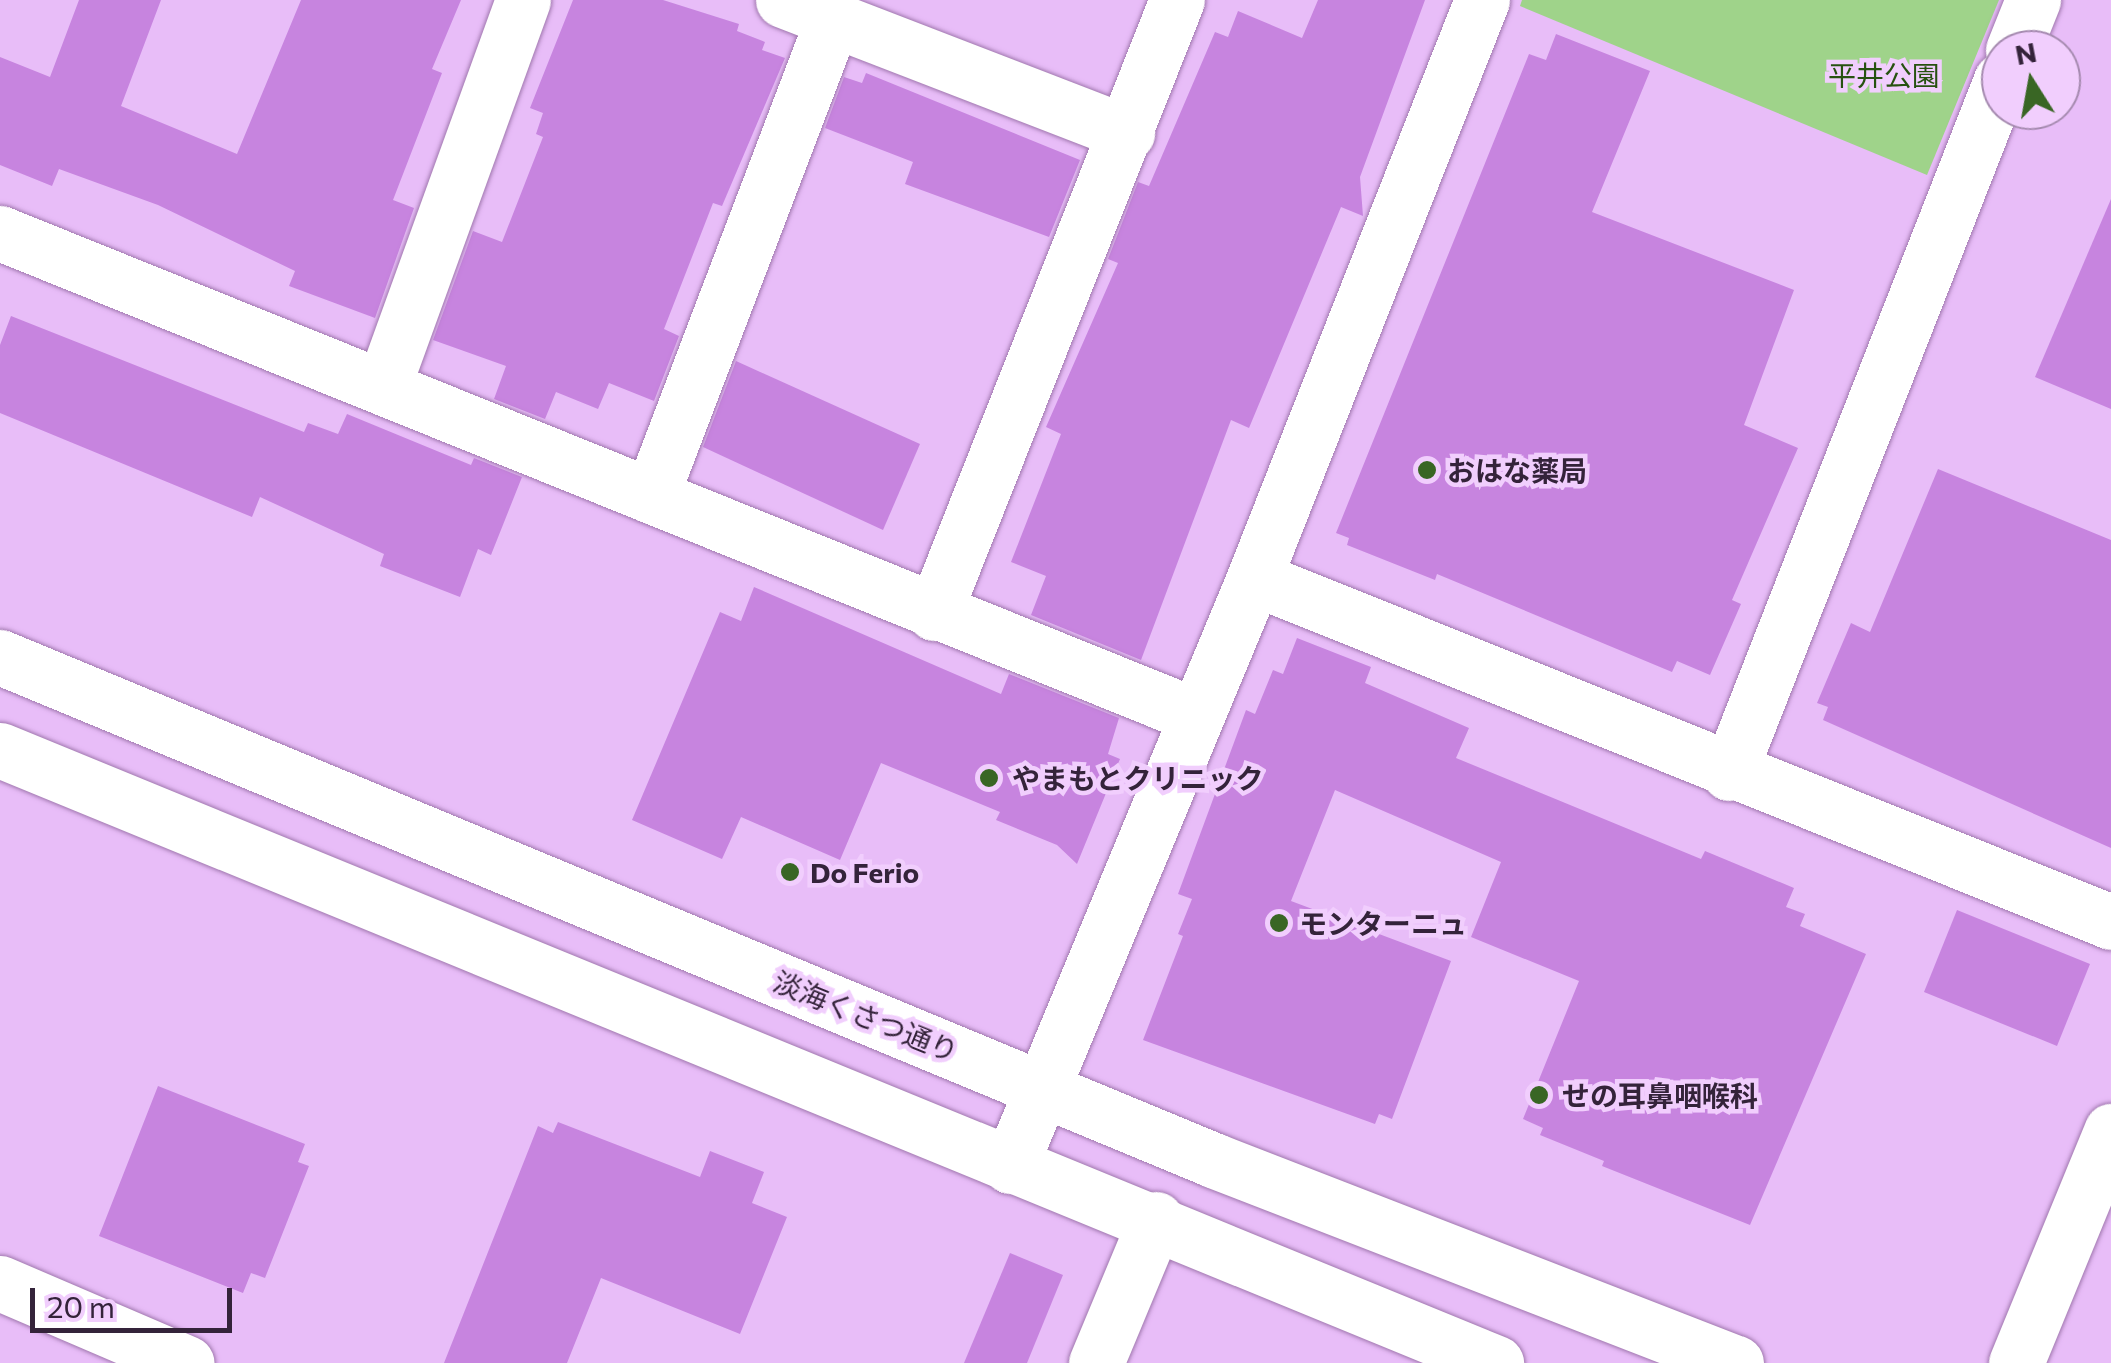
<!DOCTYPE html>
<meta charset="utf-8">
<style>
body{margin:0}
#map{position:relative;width:2111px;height:1363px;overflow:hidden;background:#e8bdf8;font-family:Commissioner,"Noto Sans JP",sans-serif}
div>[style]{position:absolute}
.green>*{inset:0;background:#9fd38a}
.building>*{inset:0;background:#c784df}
.roads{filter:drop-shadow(0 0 2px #a077ae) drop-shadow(0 0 2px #a077ae)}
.minor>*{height:55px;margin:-27.5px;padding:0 27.5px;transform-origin:27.5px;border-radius:27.5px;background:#fff}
.dots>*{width:28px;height:28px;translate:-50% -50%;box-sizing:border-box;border:5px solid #f1cefd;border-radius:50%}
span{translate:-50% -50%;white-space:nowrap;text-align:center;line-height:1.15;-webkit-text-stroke:9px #f1cefd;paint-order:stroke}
.park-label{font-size:28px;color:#275210}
.poi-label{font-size:28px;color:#34233a;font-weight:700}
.left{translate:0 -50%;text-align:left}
.street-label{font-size:28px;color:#34233a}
.north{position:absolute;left:1981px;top:30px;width:100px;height:100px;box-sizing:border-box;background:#f1cefd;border:2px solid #a58aaf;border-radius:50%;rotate:349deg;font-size:28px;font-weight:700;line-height:40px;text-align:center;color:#34233a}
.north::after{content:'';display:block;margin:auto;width:35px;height:45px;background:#396624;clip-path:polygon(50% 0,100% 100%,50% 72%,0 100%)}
.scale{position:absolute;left:30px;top:1288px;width:202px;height:45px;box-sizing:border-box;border:5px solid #34233a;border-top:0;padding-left:12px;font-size:30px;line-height:35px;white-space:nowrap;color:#34233a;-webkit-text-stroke:8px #f1cefd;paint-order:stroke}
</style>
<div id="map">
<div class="green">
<div style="clip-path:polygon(1522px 0,1999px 0,1927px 175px,1520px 6px)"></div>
</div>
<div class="building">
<div style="clip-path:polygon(79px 0,161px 0,121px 106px,237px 154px,301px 0,461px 0,432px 69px,442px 73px,393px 200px,414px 208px,375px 318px,289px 286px,295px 271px,158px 205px,59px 169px,52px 186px,0 165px,0 57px,50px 77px)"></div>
<div style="clip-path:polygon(573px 0,663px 0,739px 24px,737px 31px,765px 42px,762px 50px,785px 58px,722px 206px,713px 203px,664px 329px,679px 336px,654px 401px,609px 383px,598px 409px,556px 392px,545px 419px,494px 399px,506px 366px,433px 340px,473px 231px,502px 242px,543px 137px,536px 134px,543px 113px,530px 108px)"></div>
<div style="clip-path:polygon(1318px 0,1425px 0,1360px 177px,1363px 216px,1341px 207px,1249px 428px,1231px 420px,1141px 660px,1031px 615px,1046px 576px,1011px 562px,1061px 434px,1046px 427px,1118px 263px,1108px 259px,1138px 182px,1149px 186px,1215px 32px,1228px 37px,1238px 11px,1302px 38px)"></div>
<div style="clip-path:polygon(1556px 34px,1650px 71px,1592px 212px,1794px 290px,1744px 425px,1798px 448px,1732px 600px,1741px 604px,1710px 675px,1677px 661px,1672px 672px,1437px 574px,1435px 580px,1347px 545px,1349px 538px,1336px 533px,1529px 54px,1546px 60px)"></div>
<div style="clip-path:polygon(866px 73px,1080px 160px,1049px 237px,905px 184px,913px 162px,825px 128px,844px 77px,862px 83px)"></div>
<div style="clip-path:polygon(2111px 199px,2111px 409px,2035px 377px)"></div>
<div style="clip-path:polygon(11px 316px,304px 432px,308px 423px,338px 434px,347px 414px,471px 465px,474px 458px,522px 477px,491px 555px,478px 549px,460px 597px,380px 566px,384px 554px,260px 497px,252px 517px,0 413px,0 345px)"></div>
<div style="clip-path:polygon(736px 361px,920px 444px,883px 530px,703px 447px)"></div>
<div style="clip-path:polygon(1938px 469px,2111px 540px,2111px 848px,1823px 720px,1828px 707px,1817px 703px,1851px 623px,1870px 632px)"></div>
<div style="clip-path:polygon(754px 587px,1001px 694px,1009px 674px,1119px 718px,1108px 754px,1120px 759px,1077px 864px,1057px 845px,996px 820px,1000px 812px,881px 763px,840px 860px,741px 817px,722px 859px,632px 820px,720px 612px,741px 621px)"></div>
<div style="clip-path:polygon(1297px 638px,1371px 667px,1365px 683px,1469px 728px,1456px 758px,1701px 859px,1705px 851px,1794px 888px,1786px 907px,1805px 914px,1800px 926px,1866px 954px,1750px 1225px,1602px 1166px,1604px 1161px,1540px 1135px,1543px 1128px,1523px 1119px,1579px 981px,1471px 937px,1501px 862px,1335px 790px,1291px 901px,1451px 961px,1392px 1119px,1379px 1114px,1375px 1124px,1143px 1040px,1183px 936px,1178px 934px,1192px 899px,1178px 894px,1246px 710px,1255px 714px,1273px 670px,1283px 674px)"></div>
<div style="clip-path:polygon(1957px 910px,2090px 964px,2057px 1046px,1924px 992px)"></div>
<div style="clip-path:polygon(158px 1086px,305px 1144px,298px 1162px,309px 1166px,265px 1278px,251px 1273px,243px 1293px,99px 1236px)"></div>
<div style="clip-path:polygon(558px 1122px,700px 1177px,710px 1151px,764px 1172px,752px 1203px,787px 1217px,740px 1334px,601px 1278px,567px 1363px,444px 1363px,538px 1126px,553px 1133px)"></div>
<div style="clip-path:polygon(1010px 1253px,1063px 1275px,1027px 1363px,964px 1363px)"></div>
</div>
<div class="roads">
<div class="minor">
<div style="left:783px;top:0;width:369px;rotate:21.1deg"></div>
<div style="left:2013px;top:50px;width:54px;rotate:-68.2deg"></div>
<div style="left:0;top:233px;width:1285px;rotate:21.98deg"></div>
<div style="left:384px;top:384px;width:408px;rotate:-70.1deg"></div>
<div style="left:651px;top:496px;width:511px;rotate:-69.12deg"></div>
<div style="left:1254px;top:578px;width:923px;rotate:21.87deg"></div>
<div style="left:934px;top:613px;width:659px;rotate:-68.38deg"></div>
<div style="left:0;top:657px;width:1313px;rotate:22.52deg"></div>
<div style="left:1213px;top:1160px;width:561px;rotate:21.21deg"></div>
<div style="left:0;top:750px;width:1617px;rotate:22.28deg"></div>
<div style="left:1729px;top:773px;width:744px;rotate:-68.57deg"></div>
<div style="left:1010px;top:1166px;width:637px;rotate:-67.46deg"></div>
<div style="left:1254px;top:578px;width:621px;rotate:-68.47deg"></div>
<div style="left:0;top:1283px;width:203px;rotate:23.2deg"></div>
<div style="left:1096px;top:1363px;width:156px;rotate:-67.4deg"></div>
<div style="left:2016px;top:1363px;width:251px;rotate:-67.7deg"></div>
</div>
</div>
<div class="dots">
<div style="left:1427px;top:470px;background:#396624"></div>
<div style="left:989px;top:778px;background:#396624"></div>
<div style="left:790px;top:872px;background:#396624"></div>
<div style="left:1279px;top:923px;background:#396624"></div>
<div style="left:1539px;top:1095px;background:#396624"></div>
</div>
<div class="park-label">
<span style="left:1884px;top:75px">平井公園</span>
</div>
<div class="poi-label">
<span class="left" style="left:1447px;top:470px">おはな薬局</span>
<span class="left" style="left:1012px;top:778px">やまもとクリニック</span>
<span class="left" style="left:810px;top:872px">Do Ferio</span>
<span class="left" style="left:1299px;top:923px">モンターニュ</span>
<span class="left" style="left:1562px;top:1095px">せの耳鼻咽喉科</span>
</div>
<div class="street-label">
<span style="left:866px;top:1016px;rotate:22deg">淡海くさつ通り</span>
</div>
<div class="north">N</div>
<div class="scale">20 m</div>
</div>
